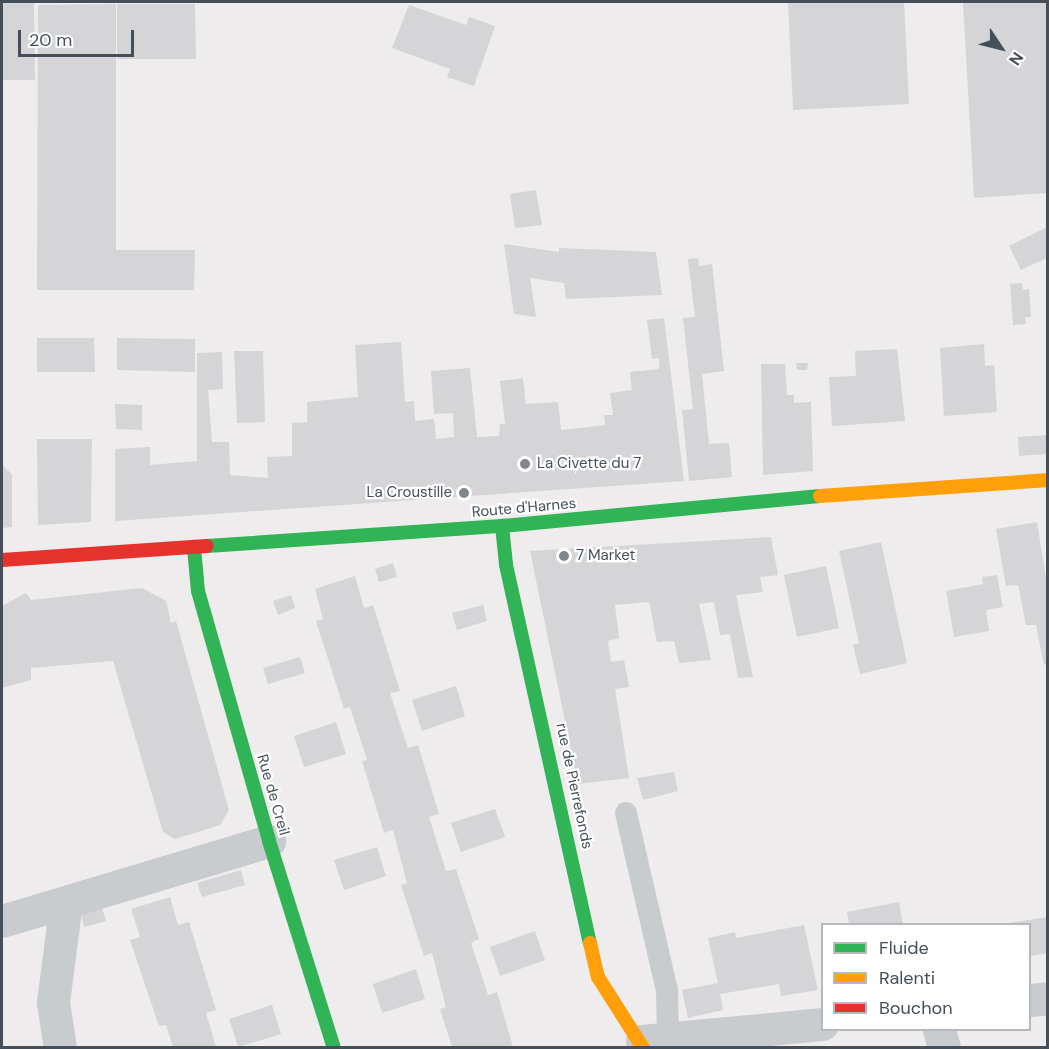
<!DOCTYPE html>
<style>
body{margin:0}
#map{position:relative;width:1049px;height:1049px;overflow:hidden;background:#eeecec;font-family:"DM Sans",sans-serif}
div>[style]{position:absolute}
.building>*{inset:0;background:#d5d4d7}
.lane>*{height:22px;margin:-11px;padding:0 11px;transform-origin:11px;border-radius:11px;background:#c9ccce}
.street>*{height:33px;margin:-16.5px;padding:0 16.5px;transform-origin:16.5px;border-radius:16.5px;background:#c9ccce}
.fast>*{height:14px;margin:-7px;padding:0 7px;transform-origin:7px;border-radius:7px;background:#30b455}
.slow>*{height:14px;margin:-7px;padding:0 7px;transform-origin:7px;border-radius:7px;background:#ff9f0a}
.jam>*{height:14px;margin:-7px;padding:0 7px;transform-origin:7px;border-radius:7px;background:#e5322d}
.dots>*{width:16px;height:16px;translate:-50% -50%;box-sizing:border-box;border:3px solid #fff;border-radius:50%}
span{translate:-50% -50%;white-space:nowrap;text-align:center;line-height:1.15;-webkit-text-stroke:4.5px #fff;paint-order:stroke}
.poi-label{font-size:15px;color:#444f59}
.left{translate:0 -50%;text-align:left}
.right{translate:-100% -50%;text-align:right}
.street-label{font-size:15px;color:#444f59}
.frame{position:absolute;inset:0;border:3px solid #444f59;pointer-events:none}
.legend{position:absolute;left:821px;top:923px;width:210px;height:108px;box-sizing:border-box;background:#fff;border:2px solid #b4b9bd;margin:0;padding:8px 10px;list-style:none;font-size:18px;color:#444f59}
.legend li{display:flex;align-items:center;gap:12px;height:30px}
.legend b{width:30px;border:2px solid #b4b9bd}
.north{position:absolute;left:971px;top:18px;width:60px;height:60px;-webkit-text-stroke:4px #fff;paint-order:stroke;rotate:125deg;font-size:16px;font-weight:700;line-height:24px;text-align:center;color:#444f59}
.north::after{content:'';display:block;margin:auto;width:21px;height:27px;background:#444f59;clip-path:polygon(50% 0,100% 100%,50% 72%,0 100%)}
.scale{position:absolute;left:18px;top:30px;width:116px;height:27px;box-sizing:border-box;border:3px solid #444f59;border-top:0;padding-left:8px;font-size:18px;line-height:21px;white-space:nowrap;color:#444f59;-webkit-text-stroke:4px #fff;paint-order:stroke}
</style>
<div id="map">
<div class="building">
<div style="clip-path:polygon(2px 2px,34px 2px,35px 80px,2px 80px)"></div>
<div style="clip-path:polygon(788px 2px,904px 2px,909px 104px,793px 110px)"></div>
<div style="clip-path:polygon(963px 2px,1047px 2px,1047px 193px,974px 198px)"></div>
<div style="clip-path:polygon(116px 4px,116px 250px,195px 250px,194px 290px,37px 290px,38px 5px)"></div>
<div style="clip-path:polygon(117px 4px,195px 4px,196px 59px,117px 59px)"></div>
<div style="clip-path:polygon(409px 5px,466px 25px,469px 17px,495px 26px,474px 86px,447px 77px,450px 69px,392px 48px)"></div>
<div style="clip-path:polygon(536px 190px,542px 225px,515px 228px,510px 194px)"></div>
<div style="clip-path:polygon(1047px 227px,1047px 258px,1021px 270px,1009px 246px)"></div>
<div style="clip-path:polygon(504px 244px,559px 252px,559px 248px,656px 252px,662px 295px,566px 299px,564px 283px,530px 278px,536px 317px,514px 314px)"></div>
<div style="clip-path:polygon(698px 258px,699px 266px,712px 264px,724px 371px,702px 374px,709px 444px,729px 443px,732px 477px,689px 481px,682px 410px,693px 409px,683px 318px,695px 317px,688px 259px)"></div>
<div style="clip-path:polygon(1022px 283px,1023px 290px,1029px 289px,1031px 317px,1025px 317px,1026px 324px,1013px 325px,1010px 284px)"></div>
<div style="clip-path:polygon(664px 318px,684px 481px,115px 521px,115px 449px,150px 447px,150px 465px,197px 461px,197px 353px,222px 352px,223px 389px,208px 390px,212px 442px,229px 442px,230px 475px,268px 478px,267px 457px,292px 456px,292px 423px,307px 422px,307px 402px,358px 397px,355px 345px,401px 342px,405px 402px,414px 401px,415px 421px,434px 419px,436px 439px,454px 437px,453px 413px,434px 414px,431px 371px,470px 368px,477px 437px,499px 436px,500px 424px,505px 424px,500px 381px,523px 378px,526px 404px,558px 402px,561px 430px,605px 425px,604px 415px,613px 415px,610px 393px,632px 390px,630px 372px,659px 369px,659px 358px,652px 359px,647px 320px)"></div>
<div style="clip-path:polygon(37px 338px,94px 338px,95px 372px,37px 372px)"></div>
<div style="clip-path:polygon(117px 338px,195px 339px,195px 372px,117px 370px)"></div>
<div style="clip-path:polygon(984px 344px,985px 366px,994px 365px,997px 412px,944px 416px,940px 348px)"></div>
<div style="clip-path:polygon(897px 349px,905px 421px,832px 426px,829px 377px,856px 376px,855px 351px)"></div>
<div style="clip-path:polygon(234px 351px,263px 351px,265px 422px,237px 423px)"></div>
<div style="clip-path:polygon(796px 363px,808px 363px,807px 370px,797px 370px)"></div>
<div style="clip-path:polygon(761px 364px,785px 364px,787px 395px,794px 395px,794px 403px,811px 402px,813px 471px,763px 475px)"></div>
<div style="clip-path:polygon(115px 404px,142px 405px,142px 430px,116px 429px)"></div>
<div style="clip-path:polygon(1047px 435px,1047px 454px,1019px 456px,1018px 437px)"></div>
<div style="clip-path:polygon(37px 439px,92px 439px,91px 522px,38px 525px)"></div>
<div style="clip-path:polygon(2px 465px,12px 474px,12px 527px,2px 528px)"></div>
<div style="clip-path:polygon(1037px 522px,1047px 585px,1047px 664px,1044px 665px,1036px 625px,1026px 625px,1018px 585px,1006px 586px,996px 529px)"></div>
<div style="clip-path:polygon(771px 537px,778px 575px,760px 577px,763px 592px,736px 595px,753px 677px,738px 678px,730px 634px,720px 635px,714px 602px,699px 604px,711px 660px,679px 663px,674px 641px,657px 642px,649px 602px,615px 605px,619px 638px,608px 641px,611px 662px,624px 660px,629px 687px,615px 689px,629px 778px,578px 784px,530px 551px)"></div>
<div style="clip-path:polygon(881px 542px,907px 663px,860px 674px,853px 645px,859px 643px,839px 551px)"></div>
<div style="clip-path:polygon(393px 563px,397px 577px,379px 582px,375px 569px)"></div>
<div style="clip-path:polygon(826px 566px,839px 628px,797px 637px,784px 575px)"></div>
<div style="clip-path:polygon(997px 575px,1003px 607px,986px 610px,989px 631px,954px 637px,946px 591px,983px 584px,982px 577px)"></div>
<div style="clip-path:polygon(355px 576px,364px 608px,373px 605px,400px 691px,390px 693px,408px 748px,418px 745px,439px 814px,429px 817px,446px 871px,456px 869px,479px 939px,471px 943px,488px 995px,497px 992px,513px 1047px,452px 1047px,440px 1009px,446px 1007px,432px 953px,424px 956px,401px 885px,407px 883px,393px 830px,384px 833px,362px 761px,367px 760px,350px 707px,344px 709px,316px 621px,323px 619px,315px 589px)"></div>
<div style="clip-path:polygon(142px 588px,166px 601px,171px 623px,176px 621px,229px 810px,220px 825px,175px 839px,163px 832px,113px 661px,31px 668px,31px 680px,2px 688px,2px 606px,26px 593px,31px 600px)"></div>
<div style="clip-path:polygon(291px 595px,295px 608px,278px 615px,273px 601px)"></div>
<div style="clip-path:polygon(483px 605px,487px 621px,457px 630px,452px 613px)"></div>
<div style="clip-path:polygon(300px 657px,305px 673px,268px 684px,263px 668px)"></div>
<div style="clip-path:polygon(456px 686px,465px 716px,422px 731px,412px 700px)"></div>
<div style="clip-path:polygon(336px 722px,346px 754px,304px 767px,294px 736px)"></div>
<div style="clip-path:polygon(674px 772px,678px 791px,643px 800px,637px 778px)"></div>
<div style="clip-path:polygon(495px 809px,505px 837px,461px 852px,451px 823px)"></div>
<div style="clip-path:polygon(377px 847px,386px 876px,344px 890px,334px 860px)"></div>
<div style="clip-path:polygon(241px 870px,245px 885px,202px 897px,197px 883px)"></div>
<div style="clip-path:polygon(170px 897px,178px 925px,189px 922px,216px 1010px,206px 1013px,216px 1047px,173px 1047px,166px 1025px,159px 1026px,130px 940px,140px 937px,131px 909px)"></div>
<div style="clip-path:polygon(899px 902px,903px 924px,849px 924px,847px 912px)"></div>
<div style="clip-path:polygon(102px 908px,106px 921px,84px 927px,81px 914px)"></div>
<div style="clip-path:polygon(1047px 917px,1047px 953px,1030px 956px,1030px 924px,1009px 923px)"></div>
<div style="clip-path:polygon(804px 925px,818px 990px,781px 996px,779px 984px,720px 994px,723px 1010px,688px 1018px,682px 990px,718px 983px,708px 938px,735px 932px,736px 938px)"></div>
<div style="clip-path:polygon(535px 931px,545px 960px,500px 976px,490px 947px)"></div>
<div style="clip-path:polygon(416px 969px,425px 999px,382px 1013px,373px 984px)"></div>
<div style="clip-path:polygon(272px 1005px,281px 1034px,238px 1047px,229px 1019px)"></div>
</div>
<div class="lane">
<div style="left:626px;top:813px;width:182px;rotate:77deg"></div>
<div style="left:667px;top:990px;width:48px;rotate:88.8deg"></div>
</div>
<div class="street">
<div style="left:2px;top:921px;width:279px;rotate:-16.7deg"></div>
<div style="left:1030px;top:1000px;width:18px;rotate:-6deg"></div>
<div style="left:939px;top:1030px;width:19px;rotate:74deg"></div>
<div style="left:642px;top:1041px;width:181px;rotate:-5.4deg"></div>
<div style="left:60px;top:1048px;width:47px;rotate:-98.7deg"></div>
<div style="left:53px;top:1002px;width:101px;rotate:-82.6deg"></div>
</div>
<div class="fast">
<div style="left:502px;top:526px;width:39px;rotate:84deg"></div>
<div style="left:506px;top:565px;width:387px;rotate:77.5deg"></div>
<div style="left:207px;top:546px;width:296px;rotate:-3.9deg"></div>
<div style="left:502px;top:526px;width:319px;rotate:-5.4deg"></div>
<div style="left:194px;top:548px;width:43px;rotate:84.7deg"></div>
<div style="left:198px;top:591px;width:260px;rotate:74.1deg"></div>
<div style="left:269px;top:841px;width:217px;rotate:72.6deg"></div>
</div>
<div class="slow">
<div style="left:820px;top:496px;width:229px;rotate:-4deg"></div>
<div style="left:590px;top:943px;width:35px;rotate:77deg"></div>
<div style="left:598px;top:977px;width:84px;rotate:57.6deg"></div>
</div>
<div class="jam">
<div style="left:2px;top:560px;width:205px;rotate:-3.9deg"></div>
</div>
<div class="dots">
<div style="left:525px;top:464px;background:#80868c"></div>
<div style="left:464px;top:493px;background:#80868c"></div>
<div style="left:564px;top:556px;background:#80868c"></div>
</div>
<div class="poi-label">
<span class="left" style="left:537px;top:464px">La Civette du 7</span>
<span class="right" style="left:452px;top:493px">La Croustille</span>
<span class="left" style="left:576px;top:556px">7 Market</span>
</div>
<div class="street-label">
<span style="left:524px;top:508px;rotate:-5deg">Route d'Harnes</span>
<span style="left:574px;top:786px;rotate:78deg">rue de Pierrefonds</span>
<span style="left:273px;top:795px;rotate:74deg">Rue de Creil</span>
</div>
<div class="frame"></div>
<ul class="legend">
<li><b style="height:8px;background:#30b455"></b>Fluide</li>
<li><b style="height:8px;background:#ff9f0a"></b>Ralenti</li>
<li><b style="height:8px;background:#e5322d"></b>Bouchon</li>
</ul>
<div class="north">N</div>
<div class="scale">20 m</div>
</div>
